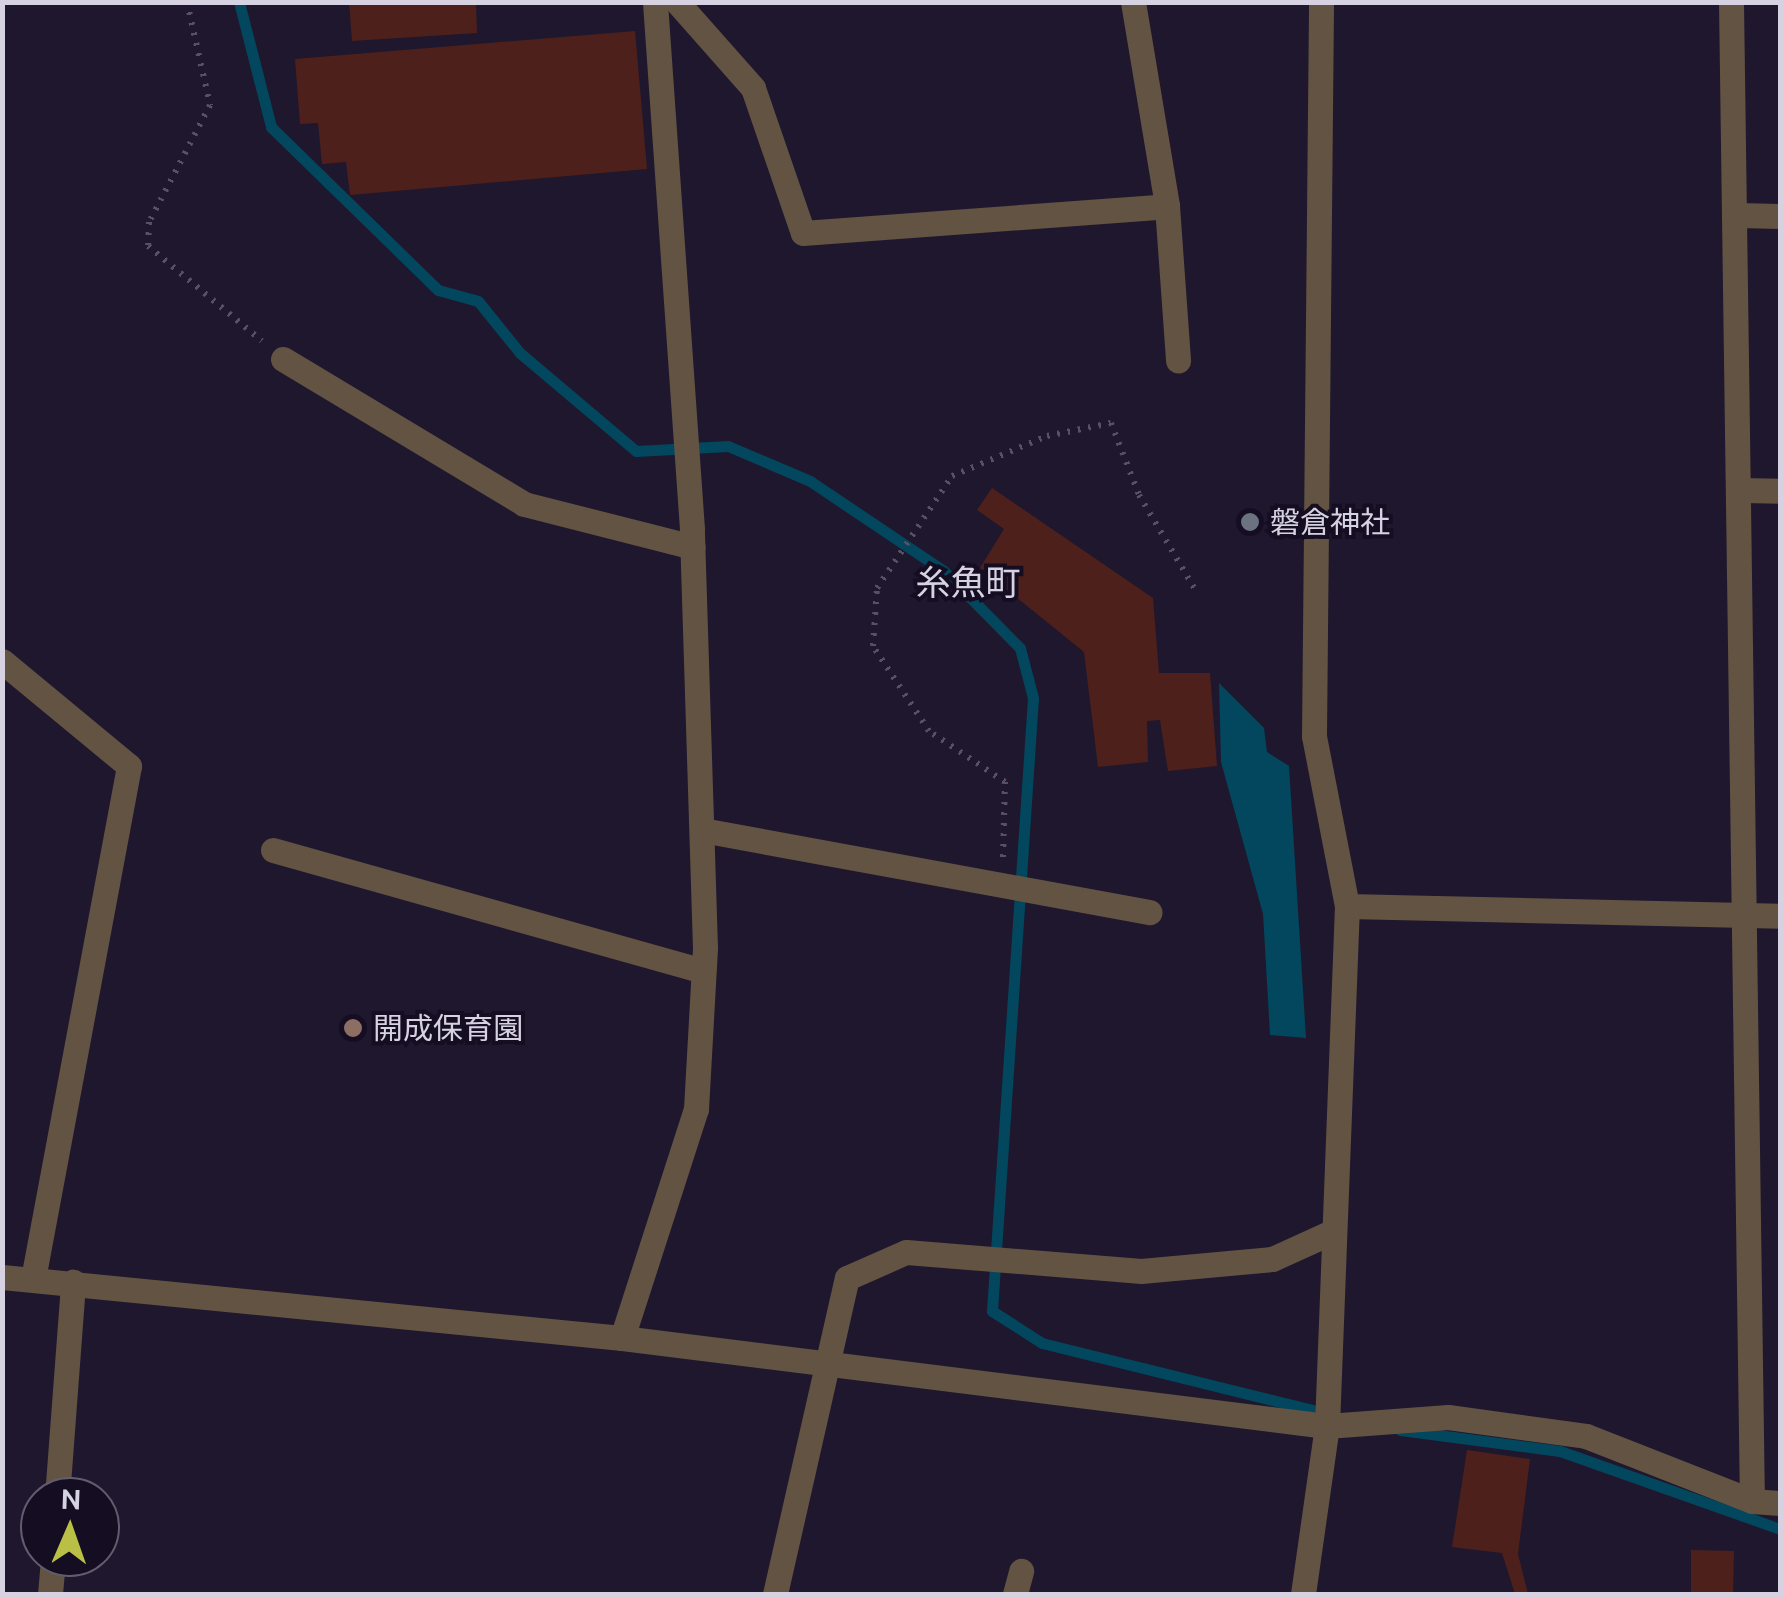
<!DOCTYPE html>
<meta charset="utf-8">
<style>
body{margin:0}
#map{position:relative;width:1783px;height:1597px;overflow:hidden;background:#1e172d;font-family:Ubuntu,"Noto Sans JP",sans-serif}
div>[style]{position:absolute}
.water>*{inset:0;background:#02475d}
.stream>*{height:11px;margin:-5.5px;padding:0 5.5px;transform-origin:5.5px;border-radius:5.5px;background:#02475d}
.building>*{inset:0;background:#4e201b}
.path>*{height:6px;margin-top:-3px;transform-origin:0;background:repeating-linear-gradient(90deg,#575165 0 2.5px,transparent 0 10.5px)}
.minor>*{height:25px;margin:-12.5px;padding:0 12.5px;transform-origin:12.5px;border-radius:12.5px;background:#625343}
.dots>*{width:28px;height:28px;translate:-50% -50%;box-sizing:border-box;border:5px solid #150e23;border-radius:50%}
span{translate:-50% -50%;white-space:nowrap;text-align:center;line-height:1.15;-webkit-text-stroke:8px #150e23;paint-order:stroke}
.poi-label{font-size:30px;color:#d6d2e1}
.left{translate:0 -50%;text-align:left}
.quarter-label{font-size:35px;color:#d6d2e1}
.frame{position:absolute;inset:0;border:5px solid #d6d2e1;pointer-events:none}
.north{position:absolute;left:20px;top:1477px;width:100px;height:100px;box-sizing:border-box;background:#150e23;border:2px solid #625c6f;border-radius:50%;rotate:2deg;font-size:28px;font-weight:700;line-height:40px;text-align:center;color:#d6d2e1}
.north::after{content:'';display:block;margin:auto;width:35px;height:45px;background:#bac045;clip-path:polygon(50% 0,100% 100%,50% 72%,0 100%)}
</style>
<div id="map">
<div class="water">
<div style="clip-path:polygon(1219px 683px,1264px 728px,1267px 752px,1289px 766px,1306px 1038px,1270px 1035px,1263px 914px,1221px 762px)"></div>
</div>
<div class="stream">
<div style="left:239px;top:2px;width:129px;rotate:75.6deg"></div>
<div style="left:271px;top:127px;width:233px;rotate:44.3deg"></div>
<div style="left:438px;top:290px;width:41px;rotate:15.4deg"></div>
<div style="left:478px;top:301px;width:67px;rotate:51.1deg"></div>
<div style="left:520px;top:353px;width:152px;rotate:40.2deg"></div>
<div style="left:636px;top:451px;width:92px;rotate:-3.1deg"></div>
<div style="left:728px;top:446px;width:89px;rotate:23.1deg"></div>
<div style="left:810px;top:481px;width:161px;rotate:33.9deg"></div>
<div style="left:944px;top:571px;width:108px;rotate:45.4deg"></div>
<div style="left:1020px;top:648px;width:52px;rotate:75.4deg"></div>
<div style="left:1033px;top:698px;width:614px;rotate:93.83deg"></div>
<div style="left:992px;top:1311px;width:59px;rotate:32.6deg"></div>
<div style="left:1042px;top:1343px;width:295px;rotate:13.9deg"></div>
<div style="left:1400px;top:1430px;width:161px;rotate:7.5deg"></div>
<div style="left:1560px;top:1451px;width:233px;rotate:19.5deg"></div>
</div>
<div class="building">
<div style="clip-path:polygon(349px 2px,476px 2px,477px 33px,352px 41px)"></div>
<div style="clip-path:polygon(635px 31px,647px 169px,350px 195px,346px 162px,322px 164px,318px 123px,300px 124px,295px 59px)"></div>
<div style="clip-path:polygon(992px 488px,1153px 598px,1159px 673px,1210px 673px,1217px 766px,1168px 771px,1160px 720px,1147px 721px,1148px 762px,1098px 767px,1084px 652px,980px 568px,1004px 529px,977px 510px)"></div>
<div style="clip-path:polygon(1467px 1450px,1530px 1459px,1518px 1554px,1528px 1594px,1515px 1594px,1502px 1553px,1452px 1547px)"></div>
<div style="clip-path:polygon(1691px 1550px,1734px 1551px,1733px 1594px,1691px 1594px)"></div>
</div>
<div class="path">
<div style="left:187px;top:2px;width:106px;rotate:77.4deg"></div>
<div style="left:210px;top:105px;width:132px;rotate:117.5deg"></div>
<div style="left:149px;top:222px;width:24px;rotate:92deg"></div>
<div style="left:148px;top:246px;width:148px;rotate:39.8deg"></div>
<div style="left:1003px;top:857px;width:75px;rotate:-88.5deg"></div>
<div style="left:1005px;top:782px;width:92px;rotate:-146.1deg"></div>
<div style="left:929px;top:731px;width:102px;rotate:-123.4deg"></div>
<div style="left:873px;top:646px;width:58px;rotate:-86.1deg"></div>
<div style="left:877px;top:588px;width:135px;rotate:-56.2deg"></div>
<div style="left:952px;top:476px;width:103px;rotate:-22.8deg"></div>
<div style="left:1047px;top:436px;width:65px;rotate:-11.5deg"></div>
<div style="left:1111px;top:423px;width:77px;rotate:68.7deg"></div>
<div style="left:1139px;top:495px;width:112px;rotate:59.3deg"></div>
</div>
<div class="minor">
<div style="left:677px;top:2px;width:115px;rotate:48.5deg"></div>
<div style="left:753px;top:88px;width:153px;rotate:71deg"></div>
<div style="left:803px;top:233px;width:365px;rotate:-4.2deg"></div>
<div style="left:1167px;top:206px;width:155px;rotate:85.9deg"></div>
<div style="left:1133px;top:2px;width:207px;rotate:80.5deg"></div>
<div style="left:1731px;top:2px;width:1499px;rotate:89.2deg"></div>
<div style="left:1737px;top:215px;width:43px;rotate:1.3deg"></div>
<div style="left:283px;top:359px;width:281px;rotate:31deg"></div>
<div style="left:524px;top:504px;width:174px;rotate:14.3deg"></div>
<div style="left:1741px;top:490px;width:39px;rotate:1deg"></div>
<div style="left:2px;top:661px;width:165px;rotate:39.6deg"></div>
<div style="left:129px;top:766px;width:522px;rotate:100.6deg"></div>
<div style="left:702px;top:830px;width:455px;rotate:10.4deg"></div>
<div style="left:273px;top:850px;width:447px;rotate:15.7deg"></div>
<div style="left:1347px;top:906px;width:433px;rotate:1.3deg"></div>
<div style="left:2px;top:1277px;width:623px;rotate:5.62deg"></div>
<div style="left:622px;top:1338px;width:710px;rotate:7.12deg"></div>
<div style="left:1327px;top:1426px;width:121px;rotate:-4.3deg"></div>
<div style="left:1448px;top:1417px;width:139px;rotate:7.8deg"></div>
<div style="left:1586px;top:1436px;width:178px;rotate:21.4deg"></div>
<div style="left:1752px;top:1501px;width:28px;rotate:4deg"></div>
<div style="left:622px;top:1338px;width:241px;rotate:-72.1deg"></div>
<div style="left:696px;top:1109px;width:161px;rotate:-86.8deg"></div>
<div style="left:705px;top:948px;width:419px;rotate:-91.8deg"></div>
<div style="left:692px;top:529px;width:528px;rotate:-94.02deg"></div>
<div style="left:57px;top:1497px;width:216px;rotate:-85.7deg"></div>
<div style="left:50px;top:1594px;width:37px;rotate:-85deg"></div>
<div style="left:775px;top:1594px;width:324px;rotate:-77.2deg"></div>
<div style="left:847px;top:1278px;width:64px;rotate:-23.8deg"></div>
<div style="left:906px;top:1252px;width:236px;rotate:4.6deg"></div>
<div style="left:1141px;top:1271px;width:132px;rotate:-5.2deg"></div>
<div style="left:1272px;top:1259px;width:68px;rotate:-24.3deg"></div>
<div style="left:1015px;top:1594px;width:24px;rotate:-75deg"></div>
<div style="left:1303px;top:1594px;width:170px;rotate:-81.9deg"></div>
<div style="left:1327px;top:1426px;width:520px;rotate:-87.8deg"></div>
<div style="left:1347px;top:906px;width:173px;rotate:-101deg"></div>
<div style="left:1314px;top:736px;width:734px;rotate:-89.45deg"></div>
</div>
<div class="dots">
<div style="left:1250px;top:522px;background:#6b7280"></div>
<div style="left:353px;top:1028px;background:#8d6e63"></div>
</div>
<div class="poi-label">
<span class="left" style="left:1270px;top:522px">磐倉神社</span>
<span class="left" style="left:373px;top:1028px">開成保育園</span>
</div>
<div class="quarter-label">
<span style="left:968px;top:582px">糸魚町</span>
</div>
<div class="frame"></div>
<div class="north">N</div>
</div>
